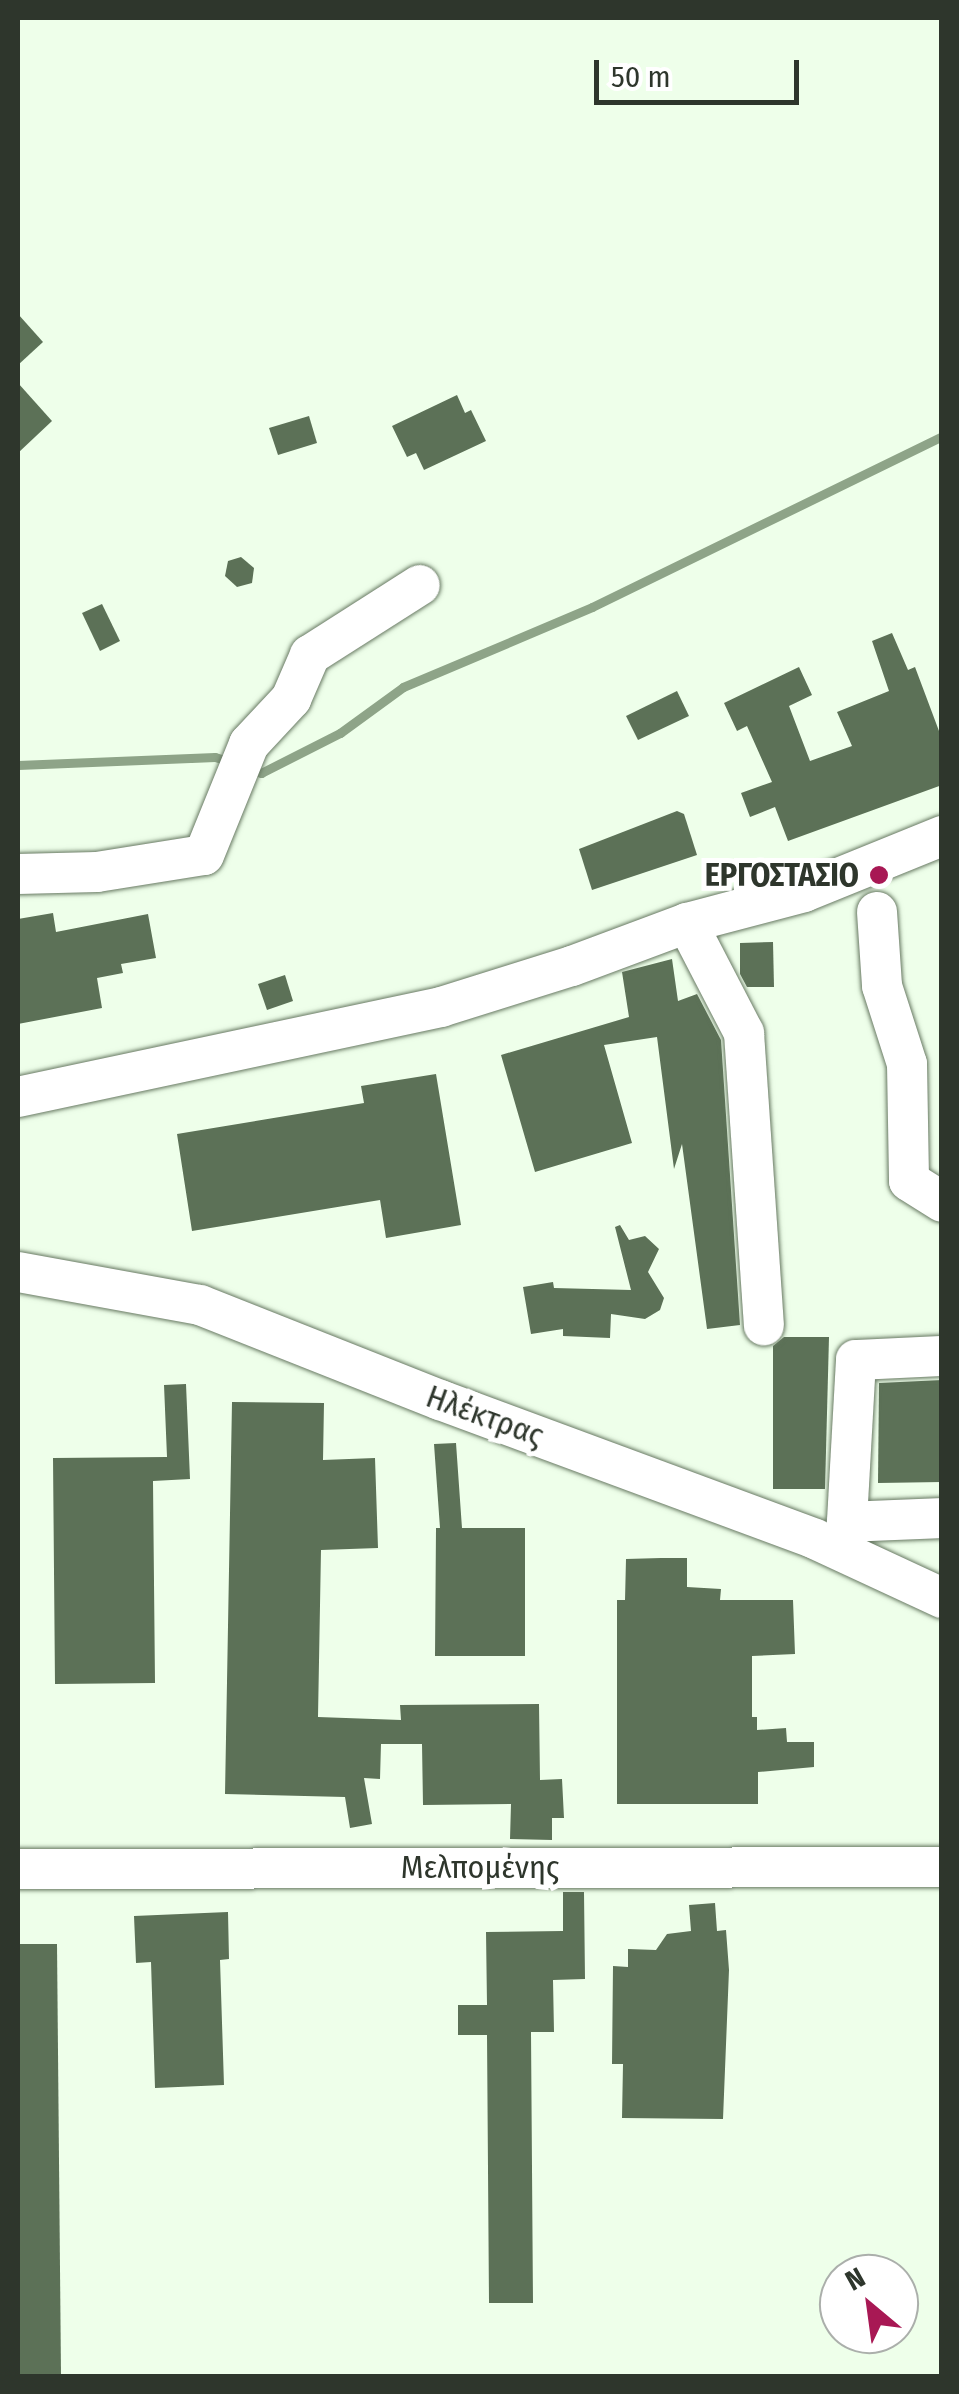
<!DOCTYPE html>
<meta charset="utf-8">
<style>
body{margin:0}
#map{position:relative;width:959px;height:2394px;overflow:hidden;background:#eeffea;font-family:"Fira Sans Condensed",sans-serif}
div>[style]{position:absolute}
.stream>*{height:9px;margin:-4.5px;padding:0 4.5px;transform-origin:4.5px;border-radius:4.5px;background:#8ea488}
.building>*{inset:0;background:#5c7157}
.roads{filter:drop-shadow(0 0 2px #687a63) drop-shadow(0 0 2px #687a63)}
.minor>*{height:40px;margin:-20px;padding:0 20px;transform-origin:20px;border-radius:20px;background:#fff}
.dots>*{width:28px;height:28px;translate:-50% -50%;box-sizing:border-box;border:5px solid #fff;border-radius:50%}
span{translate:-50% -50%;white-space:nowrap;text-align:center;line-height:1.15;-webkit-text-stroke:10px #fff;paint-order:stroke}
.poi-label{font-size:32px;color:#2e362c;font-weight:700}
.right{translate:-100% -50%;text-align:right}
.street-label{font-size:32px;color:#2e362c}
.frame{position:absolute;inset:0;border:20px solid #2e362c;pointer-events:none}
.north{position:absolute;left:819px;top:2254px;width:100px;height:100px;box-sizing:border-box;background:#fff;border:2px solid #abafab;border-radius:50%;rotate:331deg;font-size:28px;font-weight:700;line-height:40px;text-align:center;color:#2e362c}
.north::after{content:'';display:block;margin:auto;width:35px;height:45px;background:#a81854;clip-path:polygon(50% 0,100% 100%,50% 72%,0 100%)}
.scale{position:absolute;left:594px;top:60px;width:205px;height:45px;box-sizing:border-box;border:5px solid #2e362c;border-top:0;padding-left:12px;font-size:30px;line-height:35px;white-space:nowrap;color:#2e362c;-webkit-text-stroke:8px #fff;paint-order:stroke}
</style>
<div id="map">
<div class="stream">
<div style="left:18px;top:765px;width:197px;rotate:-2.3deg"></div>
<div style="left:215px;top:757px;width:17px;rotate:17deg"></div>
<div style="left:250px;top:769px;width:12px;rotate:20deg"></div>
<div style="left:261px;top:773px;width:89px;rotate:-26.9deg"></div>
<div style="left:340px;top:733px;width:78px;rotate:-36.1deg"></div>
<div style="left:403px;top:687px;width:205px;rotate:-22.9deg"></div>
<div style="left:592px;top:607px;width:390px;rotate:-26deg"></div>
</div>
<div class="building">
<div style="clip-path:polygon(18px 314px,43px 342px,18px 365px)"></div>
<div style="clip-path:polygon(18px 383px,52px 421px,18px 453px)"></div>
<div style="clip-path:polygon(457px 395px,465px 413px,471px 410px,486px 441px,424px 470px,416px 453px,407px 457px,392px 426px)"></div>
<div style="clip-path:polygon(309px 416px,317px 443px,278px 455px,269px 428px)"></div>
<div style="clip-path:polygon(241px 557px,254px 568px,252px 583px,237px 587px,225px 576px,228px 561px)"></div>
<div style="clip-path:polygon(102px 604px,120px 641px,100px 651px,82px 613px)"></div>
<div style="clip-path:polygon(892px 633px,908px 670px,915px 667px,942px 739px,942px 785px,788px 841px,775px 807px,750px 817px,741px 793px,772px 782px,747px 726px,737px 731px,724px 703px,799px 667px,812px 695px,789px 706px,810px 761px,852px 746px,837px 712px,889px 691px,872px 641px)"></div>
<div style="clip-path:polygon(677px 691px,689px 716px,638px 740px,626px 716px)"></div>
<div style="clip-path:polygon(677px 811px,684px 814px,697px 855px,592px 890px,579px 849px)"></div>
<div style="clip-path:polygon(53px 913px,56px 932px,148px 914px,156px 958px,121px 964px,123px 973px,97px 978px,102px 1008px,18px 1024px,18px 919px)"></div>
<div style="clip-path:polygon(773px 942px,774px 987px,747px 987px,740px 974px,740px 943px)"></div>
<div style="clip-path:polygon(672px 959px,678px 1001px,697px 994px,721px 1040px,740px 1325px,707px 1329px,682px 1144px,674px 1169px,657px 1037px,604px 1045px,632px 1143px,535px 1172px,501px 1055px,629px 1017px,622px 972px)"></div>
<div style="clip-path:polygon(285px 975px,293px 1001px,267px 1010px,258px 984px)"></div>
<div style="clip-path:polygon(436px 1074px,461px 1225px,386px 1238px,380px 1200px,192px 1231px,177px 1134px,364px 1103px,361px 1086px)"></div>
<div style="clip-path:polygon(620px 1225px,629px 1240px,645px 1236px,659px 1249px,648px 1272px,664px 1298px,660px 1310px,645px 1319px,611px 1314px,610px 1338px,563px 1336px,563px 1329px,531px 1334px,523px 1287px,553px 1282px,554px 1288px,631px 1290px,615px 1227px)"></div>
<div style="clip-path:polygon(784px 1337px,829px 1337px,825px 1489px,773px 1489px,773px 1346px)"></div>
<div style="clip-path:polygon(942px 1380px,942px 1482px,878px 1483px,879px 1383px)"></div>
<div style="clip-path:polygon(186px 1384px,190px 1479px,153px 1481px,155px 1683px,55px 1684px,53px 1458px,167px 1457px,164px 1385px)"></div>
<div style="clip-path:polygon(232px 1402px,324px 1403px,323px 1460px,375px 1458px,378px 1548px,321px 1550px,318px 1717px,401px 1720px,400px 1705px,539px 1704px,540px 1780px,562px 1779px,564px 1818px,552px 1818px,552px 1840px,510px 1839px,511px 1804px,423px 1805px,422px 1744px,381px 1744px,380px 1779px,364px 1778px,372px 1824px,350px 1828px,345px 1797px,225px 1794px)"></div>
<div style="clip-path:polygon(456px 1443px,462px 1528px,525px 1528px,525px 1656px,435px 1656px,436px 1528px,440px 1528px,434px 1444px)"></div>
<div style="clip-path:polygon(661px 1558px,687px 1558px,687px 1587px,721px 1589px,720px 1600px,793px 1600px,795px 1654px,752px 1656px,752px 1717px,757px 1717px,757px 1730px,786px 1728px,787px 1742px,814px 1742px,814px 1767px,758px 1772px,758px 1804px,617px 1804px,617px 1600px,625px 1600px,626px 1559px)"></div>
<div style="clip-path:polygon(563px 1892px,584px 1892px,585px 1979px,553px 1980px,554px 2032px,531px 2032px,533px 2303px,489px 2303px,487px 2035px,458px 2035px,458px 2005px,487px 2005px,486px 1932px,563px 1931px)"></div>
<div style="clip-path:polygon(715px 1903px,717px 1931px,726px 1930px,729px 1970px,723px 2119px,622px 2118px,623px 2064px,612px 2064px,613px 1966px,628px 1967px,628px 1949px,656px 1950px,667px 1934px,691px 1931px,689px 1905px)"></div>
<div style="clip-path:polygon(228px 1912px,229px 1959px,220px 1960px,224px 2085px,155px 2088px,151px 1962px,136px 1963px,134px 1916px)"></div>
<div style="clip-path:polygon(18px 1944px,57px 1944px,61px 2376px,18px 2376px)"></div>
</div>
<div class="roads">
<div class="minor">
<div style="left:18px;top:874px;width:79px;rotate:-1.5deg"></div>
<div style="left:97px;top:872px;width:108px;rotate:-9deg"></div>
<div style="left:204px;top:855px;width:120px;rotate:-67.9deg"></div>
<div style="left:249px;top:744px;width:62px;rotate:-47deg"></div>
<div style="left:291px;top:699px;width:48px;rotate:-66.6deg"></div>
<div style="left:310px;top:655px;width:130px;rotate:-32.5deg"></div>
<div style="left:877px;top:912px;width:74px;rotate:86.1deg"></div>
<div style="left:882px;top:986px;width:82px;rotate:72.2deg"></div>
<div style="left:907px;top:1064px;width:117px;rotate:89deg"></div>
<div style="left:909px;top:1181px;width:39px;rotate:32deg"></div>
<div style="left:687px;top:923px;width:124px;rotate:62.6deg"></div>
<div style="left:744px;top:1033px;width:293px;rotate:86.1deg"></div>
<div style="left:18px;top:1097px;width:432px;rotate:-12deg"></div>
<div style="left:441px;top:1007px;width:137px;rotate:-17.4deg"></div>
<div style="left:572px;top:966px;width:123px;rotate:-20.5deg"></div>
<div style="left:687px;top:923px;width:121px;rotate:-14.8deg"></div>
<div style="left:804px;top:892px;width:149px;rotate:-22.1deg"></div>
<div style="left:18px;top:1272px;width:185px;rotate:10.3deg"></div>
<div style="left:200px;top:1305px;width:258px;rotate:21.6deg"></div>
<div style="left:440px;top:1400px;width:400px;rotate:20.3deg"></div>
<div style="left:815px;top:1539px;width:140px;rotate:24.9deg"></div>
<div style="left:942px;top:1356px;width:86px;rotate:177.3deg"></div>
<div style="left:856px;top:1360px;width:162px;rotate:93.2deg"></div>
<div style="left:847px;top:1522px;width:95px;rotate:-2.4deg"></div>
<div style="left:18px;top:1869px;width:924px;rotate:-0.12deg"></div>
</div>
</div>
<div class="dots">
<div style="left:879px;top:875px;background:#a81854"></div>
</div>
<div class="poi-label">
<span class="right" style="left:859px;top:875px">ΕΡΓΟΣΤΑΣΙΟ</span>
</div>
<div class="street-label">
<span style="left:485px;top:1416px;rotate:20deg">Ηλέκτρας</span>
<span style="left:480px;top:1867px">Μελπομένης</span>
</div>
<div class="frame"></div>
<div class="north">N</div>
<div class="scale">50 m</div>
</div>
